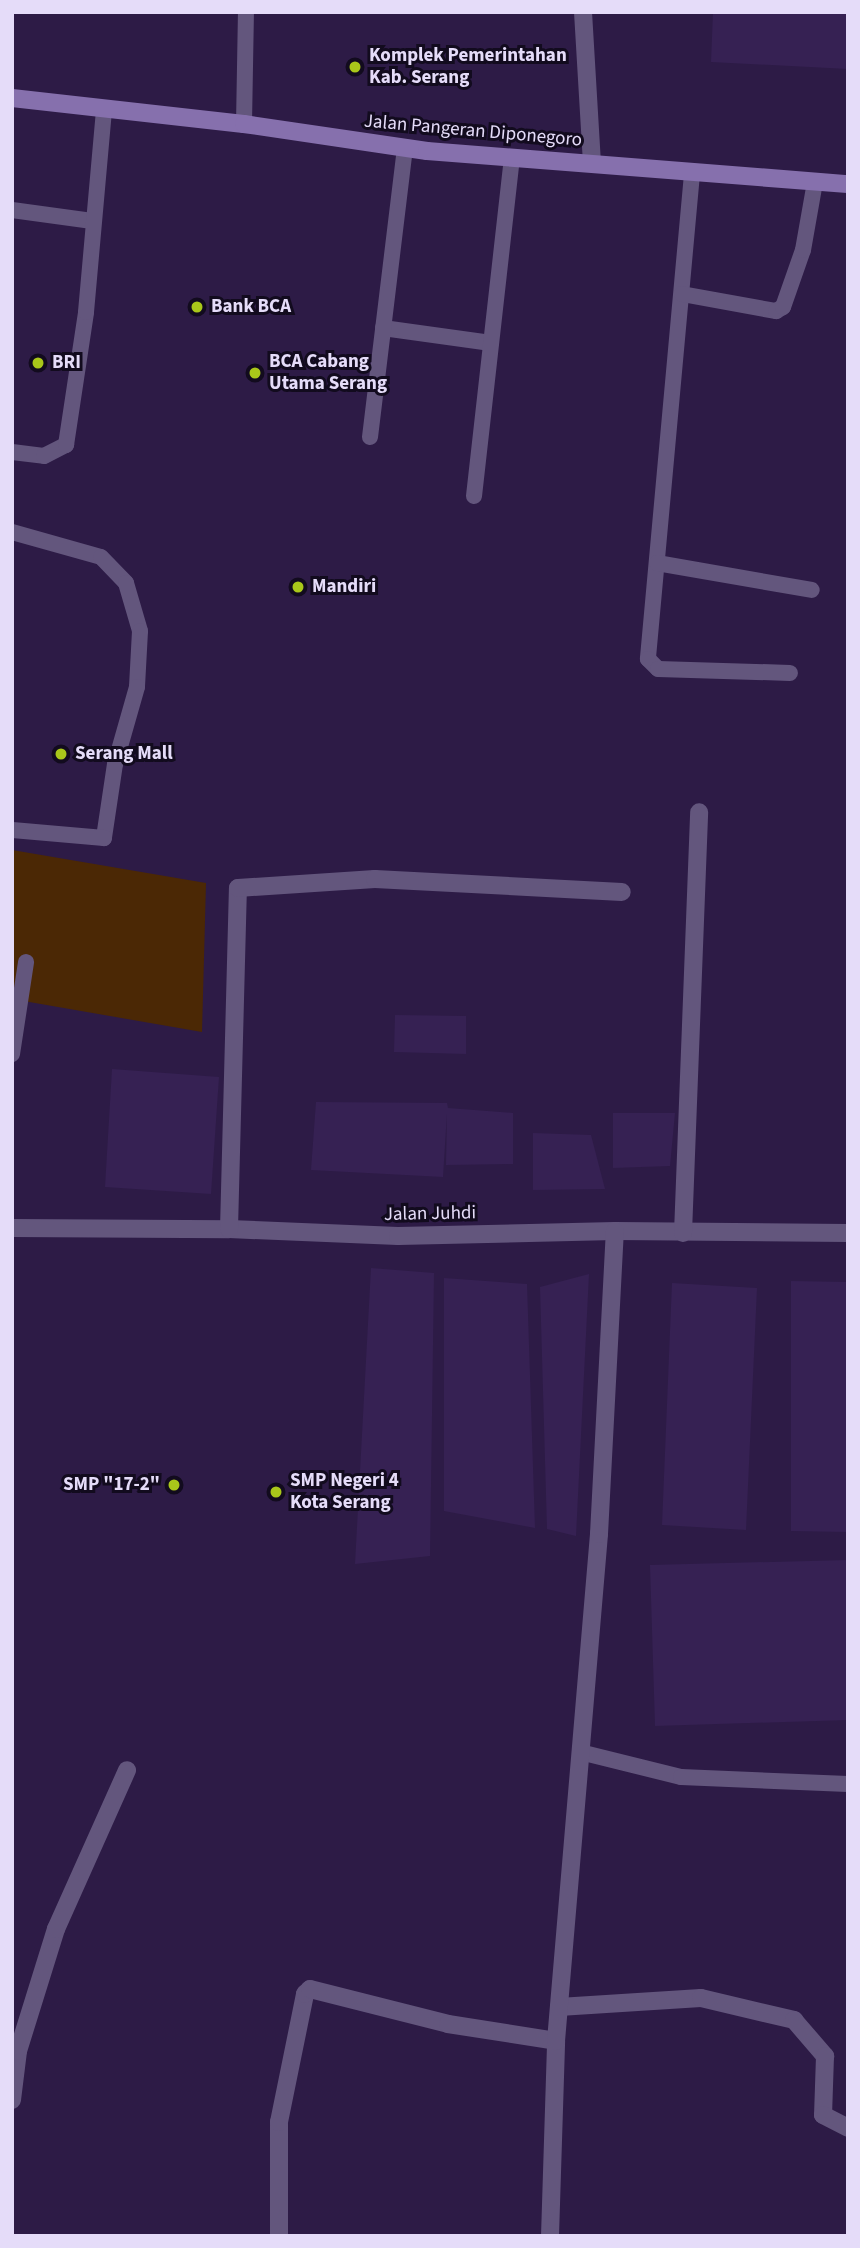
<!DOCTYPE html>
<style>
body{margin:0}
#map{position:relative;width:860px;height:2248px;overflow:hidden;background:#2d1b46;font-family:"Source Sans 3",sans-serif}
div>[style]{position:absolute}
.built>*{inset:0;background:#362153}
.green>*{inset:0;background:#4b2805}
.lane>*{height:16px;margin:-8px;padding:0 8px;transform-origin:8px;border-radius:8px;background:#63567d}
.street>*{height:18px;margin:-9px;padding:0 9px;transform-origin:9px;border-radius:9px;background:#63567d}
.secondary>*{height:18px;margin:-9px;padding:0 9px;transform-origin:9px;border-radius:9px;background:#8670ad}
.dots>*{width:19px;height:19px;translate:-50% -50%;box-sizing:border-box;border:4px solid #120b1e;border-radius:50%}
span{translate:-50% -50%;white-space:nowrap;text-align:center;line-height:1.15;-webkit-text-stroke:6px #120b1e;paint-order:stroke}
.poi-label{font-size:19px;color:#e5dcf9;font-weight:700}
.left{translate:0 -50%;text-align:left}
.right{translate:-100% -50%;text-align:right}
.street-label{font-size:19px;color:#e5dcf9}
.frame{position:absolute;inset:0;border:14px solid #e5dcf9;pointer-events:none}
</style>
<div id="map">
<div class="built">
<div style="clip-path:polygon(713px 12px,848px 12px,848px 69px,711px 62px)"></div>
<div style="clip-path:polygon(395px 1015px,466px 1016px,466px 1054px,394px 1052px)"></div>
<div style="clip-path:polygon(112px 1069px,219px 1077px,211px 1194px,105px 1187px)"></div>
<div style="clip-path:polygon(316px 1102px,447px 1103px,448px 1108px,513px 1113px,513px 1164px,446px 1165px,447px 1113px,443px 1177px,311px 1170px)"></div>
<div style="clip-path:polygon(613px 1113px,675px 1113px,670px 1166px,613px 1168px)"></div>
<div style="clip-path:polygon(533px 1133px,591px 1135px,605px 1189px,533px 1190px)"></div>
<div style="clip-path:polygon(371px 1268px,434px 1273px,430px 1556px,355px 1564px)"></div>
<div style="clip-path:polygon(589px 1274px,576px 1536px,547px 1529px,540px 1287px)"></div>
<div style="clip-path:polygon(444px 1278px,527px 1284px,535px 1528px,444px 1511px)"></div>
<div style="clip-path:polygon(791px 1281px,848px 1282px,848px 1532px,791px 1531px)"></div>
<div style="clip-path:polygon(672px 1283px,757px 1288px,746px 1530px,662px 1525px)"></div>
<div style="clip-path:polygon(848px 1560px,848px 1720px,655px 1726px,650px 1565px)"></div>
</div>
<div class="green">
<div style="clip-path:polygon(12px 850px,206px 883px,202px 1032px,12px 999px)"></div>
</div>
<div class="lane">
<div style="left:244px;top:124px;width:112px;rotate:-89deg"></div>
<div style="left:692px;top:174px;width:487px;rotate:95.2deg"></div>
<div style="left:648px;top:659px;width:14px;rotate:45deg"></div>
<div style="left:658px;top:669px;width:132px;rotate:1.7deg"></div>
<div style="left:12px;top:210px;width:81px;rotate:7.8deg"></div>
<div style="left:682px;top:294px;width:96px;rotate:10.3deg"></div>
<div style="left:776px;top:311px;width:8px;rotate:-30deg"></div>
<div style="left:783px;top:307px;width:60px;rotate:-70.7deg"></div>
<div style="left:803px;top:250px;width:69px;rotate:-80deg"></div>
<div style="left:383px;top:328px;width:109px;rotate:7.9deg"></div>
<div style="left:370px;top:437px;width:290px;rotate:-83.1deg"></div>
<div style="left:12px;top:452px;width:32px;rotate:7deg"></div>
<div style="left:44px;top:456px;width:25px;rotate:-27deg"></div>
<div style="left:66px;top:445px;width:134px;rotate:-81.4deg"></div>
<div style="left:86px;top:312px;width:202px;rotate:-84.9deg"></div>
<div style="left:474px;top:496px;width:341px;rotate:-83.6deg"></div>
<div style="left:12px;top:532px;width:92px;rotate:15.7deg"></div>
<div style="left:101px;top:557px;width:36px;rotate:46deg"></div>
<div style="left:126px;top:583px;width:50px;rotate:73.7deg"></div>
<div style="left:140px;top:631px;width:56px;rotate:93.1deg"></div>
<div style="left:137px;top:687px;width:80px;rotate:105.9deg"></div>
<div style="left:115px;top:764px;width:75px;rotate:98.5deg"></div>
<div style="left:104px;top:838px;width:92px;rotate:-175deg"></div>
<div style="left:657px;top:563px;width:157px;rotate:9.9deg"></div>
<div style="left:12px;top:1054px;width:93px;rotate:-81.3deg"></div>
<div style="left:580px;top:1752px;width:104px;rotate:13.9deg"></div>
<div style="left:681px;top:1777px;width:167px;rotate:2.4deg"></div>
</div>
<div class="street">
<div style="left:583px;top:12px;width:151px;rotate:86.6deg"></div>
<div style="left:12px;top:1228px;width:217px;rotate:0.3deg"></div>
<div style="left:229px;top:1229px;width:169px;rotate:2.4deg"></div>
<div style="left:398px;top:1236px;width:217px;rotate:-1.3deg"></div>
<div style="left:615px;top:1231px;width:233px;rotate:0.5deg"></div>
<div style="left:229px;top:1229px;width:341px;rotate:-88.5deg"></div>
<div style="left:238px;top:888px;width:137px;rotate:-3.8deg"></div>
<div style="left:375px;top:879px;width:247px;rotate:3deg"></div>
<div style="left:683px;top:1233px;width:421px;rotate:-87.8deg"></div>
<div style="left:559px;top:2007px;width:142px;rotate:-3.6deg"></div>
<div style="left:701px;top:1998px;width:96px;rotate:13.3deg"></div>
<div style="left:794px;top:2020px;width:48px;rotate:49.3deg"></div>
<div style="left:825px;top:2056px;width:59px;rotate:91.9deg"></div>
<div style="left:823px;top:2115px;width:28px;rotate:27deg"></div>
<div style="left:12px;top:2100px;width:49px;rotate:-83deg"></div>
<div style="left:18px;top:2051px;width:128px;rotate:-72.7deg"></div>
<div style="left:56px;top:1929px;width:174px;rotate:-65.9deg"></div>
<div style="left:279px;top:2236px;width:114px;rotate:-90deg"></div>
<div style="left:279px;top:2122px;width:131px;rotate:-78.5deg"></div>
<div style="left:305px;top:1994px;width:7px;rotate:-45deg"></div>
<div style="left:310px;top:1989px;width:142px;rotate:14.2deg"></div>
<div style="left:448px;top:2024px;width:109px;rotate:8.9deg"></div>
<div style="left:550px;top:2236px;width:195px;rotate:-88.2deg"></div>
<div style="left:556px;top:2041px;width:509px;rotate:-85.15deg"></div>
<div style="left:599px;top:1534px;width:303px;rotate:-87deg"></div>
</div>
<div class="secondary">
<div style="left:12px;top:98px;width:233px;rotate:6.4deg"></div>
<div style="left:244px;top:124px;width:185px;rotate:8.4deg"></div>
<div style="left:427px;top:151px;width:422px;rotate:4.5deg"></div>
</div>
<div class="dots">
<div style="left:355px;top:67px;background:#a9c71a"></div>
<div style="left:197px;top:307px;background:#a9c71a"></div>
<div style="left:38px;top:363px;background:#a9c71a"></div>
<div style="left:255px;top:373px;background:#a9c71a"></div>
<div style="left:298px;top:587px;background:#a9c71a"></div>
<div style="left:61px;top:754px;background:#a9c71a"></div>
<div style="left:174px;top:1485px;background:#a9c71a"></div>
<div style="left:276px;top:1492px;background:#a9c71a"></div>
</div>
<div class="poi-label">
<span class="left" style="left:369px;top:67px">Komplek Pemerintahan<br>Kab. Serang</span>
<span class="left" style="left:211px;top:307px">Bank BCA</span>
<span class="left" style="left:269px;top:373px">BCA Cabang<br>Utama Serang</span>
<span class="left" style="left:52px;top:363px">BRI</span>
<span class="left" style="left:312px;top:587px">Mandiri</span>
<span class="left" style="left:75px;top:754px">Serang Mall</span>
<span class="left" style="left:290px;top:1492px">SMP Negeri 4<br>Kota Serang</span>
<span class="right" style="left:160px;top:1485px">SMP "17-2"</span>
</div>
<div class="street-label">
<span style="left:473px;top:131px;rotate:5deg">Jalan Pangeran Diponegoro</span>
<span style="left:430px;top:1214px;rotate:-1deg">Jalan Juhdi</span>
</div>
<div class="frame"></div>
</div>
